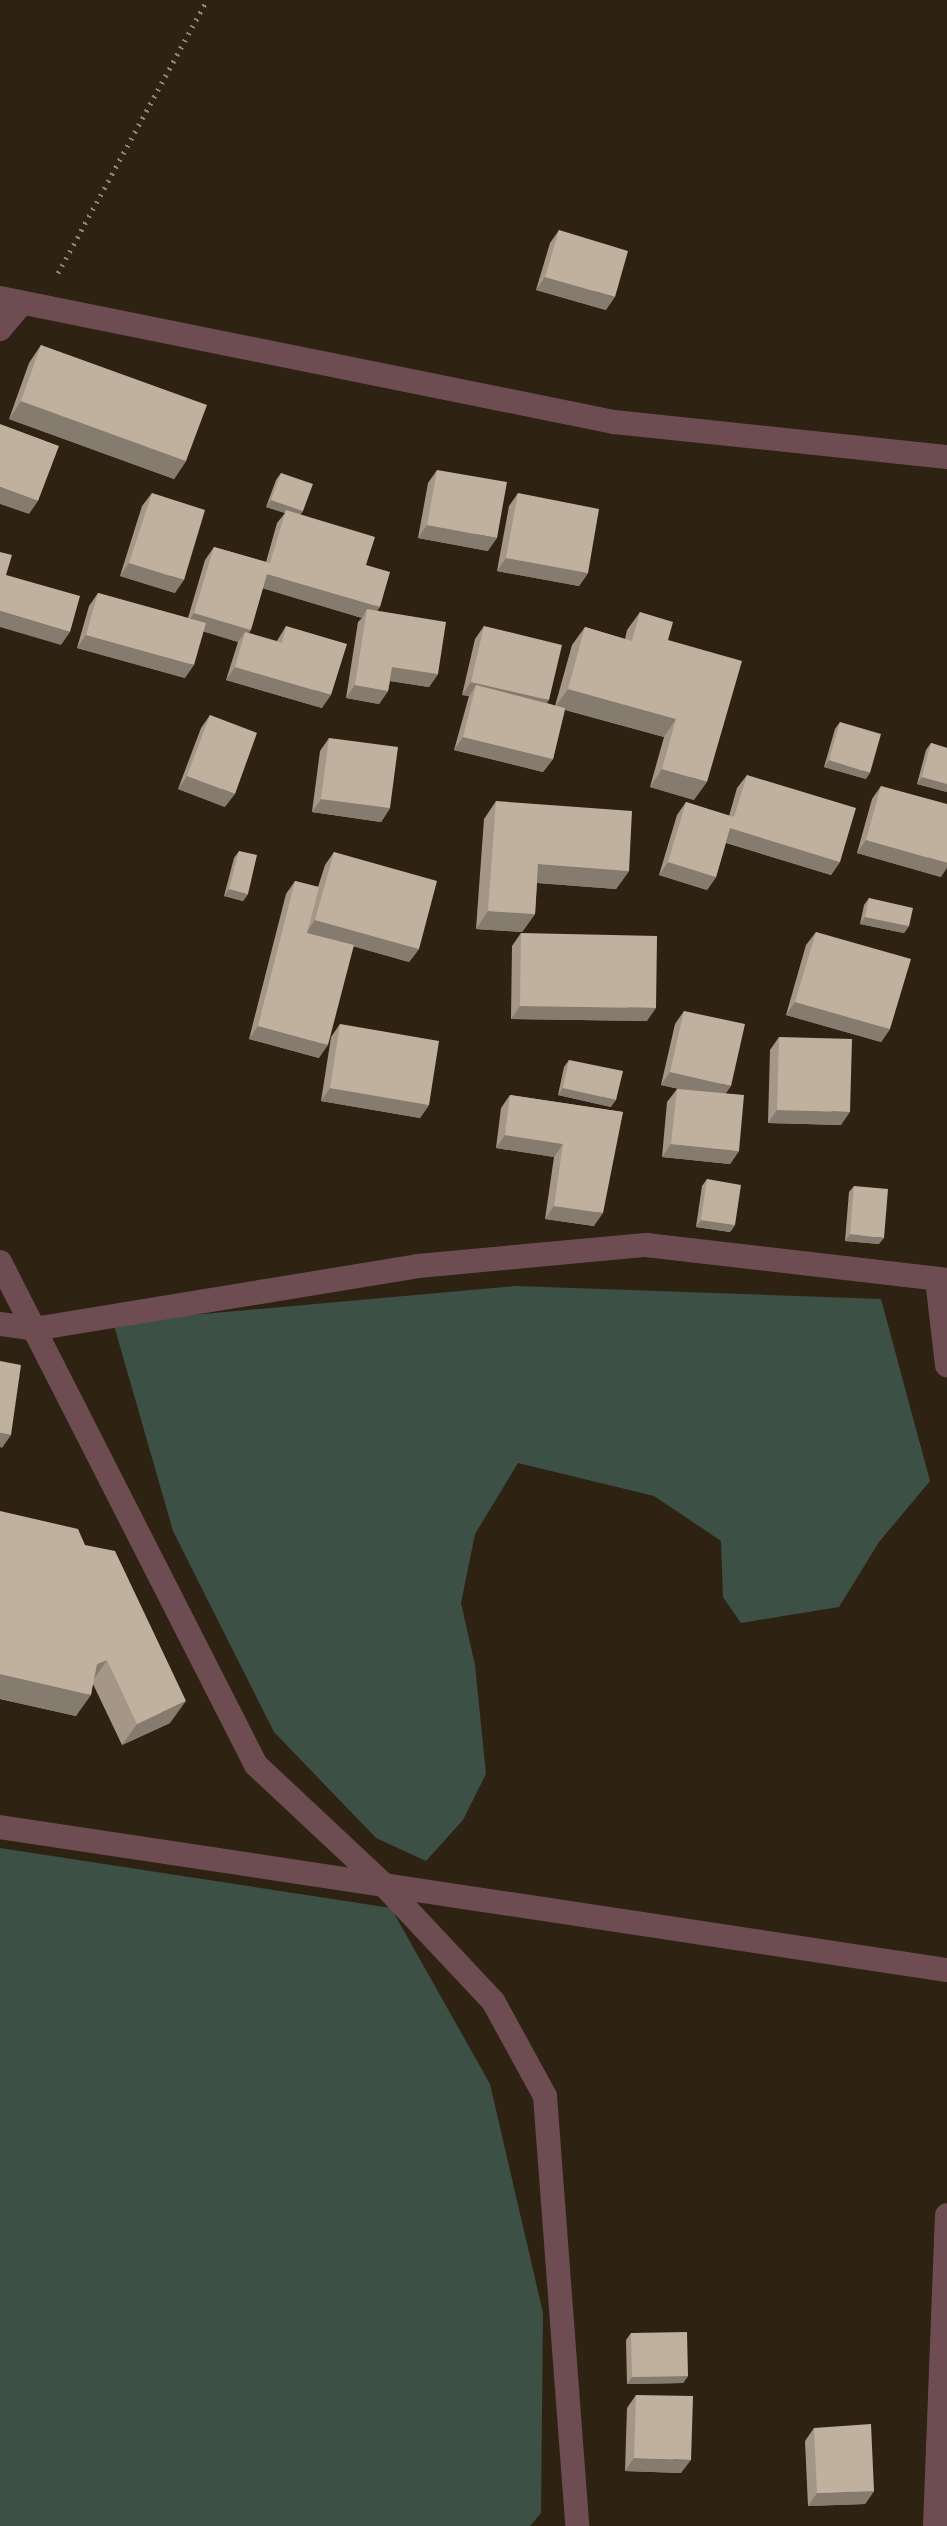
<!DOCTYPE html>
<style>
body{margin:0}
#map{position:relative;width:947px;height:2526px;overflow:hidden;background:#2e2213;font-family:Rubik,sans-serif}
div>[style]{position:absolute}
.green>*{inset:0;background:#3c5046}
.path>*{height:5px;margin-top:-2.5px;transform-origin:0;background:repeating-linear-gradient(90deg,#8f8478 0 2px,transparent 0 8px)}
.minor>*{height:24px;margin:-12px;padding:0 12px;transform-origin:12px;border-radius:12px;background:#6e4d52}
.wall>*{inset:0;background:#a59788}
.shaded-wall>*{inset:0;background:#867b6f}
.building>*{inset:0;background:#c0b09e}
span{translate:-50% -50%;white-space:nowrap;text-align:center;line-height:1.15;-webkit-text-stroke:8px #120c07;paint-order:stroke}
</style>
<div id="map">
<div class="green">
<div style="clip-path:polygon(516px 1286px,881px 1299px,930px 1481px,879px 1542px,839px 1607px,741px 1623px,723px 1597px,721px 1541px,654px 1496px,518px 1463px,475px 1534px,461px 1603px,475px 1665px,486px 1774px,463px 1820px,426px 1861px,376px 1838px,274px 1732px,173px 1531px,113px 1322px)"></div>
<div style="clip-path:polygon(0 1848px,391px 1908px,490px 2084px,543px 2313px,541px 2513px,530px 2526px,0 2526px)"></div>
</div>
<div class="path">
<div style="left:58px;top:273px;width:311px;rotate:-61.4deg"></div>
</div>
<div class="minor">
<div style="left:0;top:298px;width:626px;rotate:11.42deg"></div>
<div style="left:614px;top:422px;width:335px;rotate:6deg"></div>
<div style="left:0;top:329px;width:34px;rotate:-50deg"></div>
<div style="left:0;top:1262px;width:564px;rotate:63.03deg"></div>
<div style="left:256px;top:1765px;width:174px;rotate:43.1deg"></div>
<div style="left:383px;top:1884px;width:161px;rotate:46.8deg"></div>
<div style="left:493px;top:2001px;width:108px;rotate:61.3deg"></div>
<div style="left:545px;top:2096px;width:431px;rotate:85.7deg"></div>
<div style="left:937px;top:1279px;width:87px;rotate:83.4deg"></div>
<div style="left:0;top:1324px;width:34px;rotate:8deg"></div>
<div style="left:34px;top:1329px;width:389px;rotate:-9.3deg"></div>
<div style="left:418px;top:1266px;width:229px;rotate:-5.3deg"></div>
<div style="left:646px;top:1245px;width:303px;rotate:6.6deg"></div>
<div style="left:0;top:1827px;width:958px;rotate:8.59deg"></div>
<div style="left:935px;top:2526px;width:311px;rotate:-87.8deg"></div>
</div>
<div class="wall">
<div style="clip-path:polygon(559px 230px,606px 310px,536px 290px,550px 243px)"></div>
<div style="clip-path:polygon(41px 345px,186px 461px,174px 479px,9px 419px,29px 363px)"></div>
<div style="clip-path:polygon(437px 470px,488px 551px,418px 538px,428px 483px)"></div>
<div style="clip-path:polygon(281px 473px,303px 511px,300px 515px,366px 565px,377px 611px,438px 674px,429px 687px,390px 681px,388px 691px,379px 704px,346px 698px,358px 622px,362px 618px,263px 588px,249px 633px,277px 641px,286px 626px,322px 708px,226px 680px,238px 642px,203px 631px,185px 678px,77px 648px,89px 606px,98px 593px,188px 618px,205px 560px,214px 547px,266px 562px,277px 523px,285px 513px,266px 507px,276px 480px)"></div>
<div style="clip-path:polygon(152px 493px,175px 593px,120px 576px,142px 506px)"></div>
<div style="clip-path:polygon(518px 493px,588px 573px,579px 586px,497px 571px,509px 506px)"></div>
<div style="clip-path:polygon(640px 612px,668px 640px,694px 800px,650px 787px,664px 737px,565px 710px,553px 759px,543px 772px,454px 750px,469px 696px,462px 695px,475px 639px,484px 626px,547px 703px,555px 706px,572px 645px,585px 627px,625px 639px,627px 630px)"></div>
<div style="clip-path:polygon(210px 715px,225px 807px,178px 789px,201px 728px)"></div>
<div style="clip-path:polygon(840px 722px,866px 779px,824px 767px,835px 729px)"></div>
<div style="clip-path:polygon(329px 738px,390px 808px,381px 822px,312px 812px,320px 751px)"></div>
<div style="clip-path:polygon(931px 743px,947px 748px,947px 792px,917px 784px,926px 750px)"></div>
<div style="clip-path:polygon(747px 775px,840px 862px,831px 875px,726px 843px,716px 877px,707px 890px,659px 875px,677px 815px,686px 802px,729px 816px,737px 788px)"></div>
<div style="clip-path:polygon(881px 786px,941px 877px,857px 853px,872px 799px)"></div>
<div style="clip-path:polygon(496px 801px,629px 871px,616px 889px,537px 883px,535px 914px,522px 932px,476px 929px,484px 819px)"></div>
<div style="clip-path:polygon(239px 851px,248px 894px,243px 901px,224px 896px,234px 858px)"></div>
<div style="clip-path:polygon(334px 852px,419px 949px,409px 962px,353px 946px,319px 1058px,249px 1039px,286px 894px,295px 881px,318px 887px,325px 865px)"></div>
<div style="clip-path:polygon(869px 898px,909px 926px,904px 933px,860px 924px,864px 905px)"></div>
<div style="clip-path:polygon(816px 932px,890px 1029px,881px 1042px,786px 1015px,806px 945px)"></div>
<div style="clip-path:polygon(521px 933px,647px 1021px,511px 1019px,512px 946px)"></div>
<div style="clip-path:polygon(684px 1011px,726px 1093px,739px 1151px,730px 1164px,662px 1157px,667px 1102px,677px 1089px,680px 1089px,661px 1085px,675px 1024px)"></div>
<div style="clip-path:polygon(340px 1024px,429px 1105px,420px 1118px,321px 1101px,331px 1037px)"></div>
<div style="clip-path:polygon(779px 1037px,841px 1125px,768px 1123px,770px 1050px)"></div>
<div style="clip-path:polygon(569px 1060px,611px 1107px,558px 1095px,564px 1067px)"></div>
<div style="clip-path:polygon(510px 1095px,623px 1112px,594px 1226px,545px 1219px,554px 1157px,496px 1148px,501px 1108px)"></div>
<div style="clip-path:polygon(707px 1179px,735px 1225px,730px 1232px,696px 1227px,702px 1186px)"></div>
<div style="clip-path:polygon(854px 1186px,879px 1244px,845px 1241px,849px 1192px)"></div>
<div style="clip-path:polygon(0 1511px,170px 1723px,122px 1745px,93px 1684px,76px 1716px,0 1699px)"></div>
<div style="clip-path:polygon(631px 2333px,688px 2376px,683px 2383px,627px 2384px,626px 2340px)"></div>
<div style="clip-path:polygon(636px 2395px,681px 2473px,625px 2471px,627px 2408px)"></div>
<div style="clip-path:polygon(814px 2428px,874px 2491px,865px 2504px,808px 2506px,805px 2441px)"></div>
</div>
<div class="shaded-wall">
<div style="clip-path:polygon(545px 277px,615px 297px,606px 310px,536px 290px)"></div>
<div style="clip-path:polygon(21px 401px,186px 461px,174px 479px,9px 419px)"></div>
<div style="clip-path:polygon(0 487px,38px 501px,29px 514px,0 504px)"></div>
<div style="clip-path:polygon(271px 500px,303px 511px,298px 518px,286px 510px,285px 513px,266px 507px)"></div>
<div style="clip-path:polygon(427px 525px,497px 538px,488px 551px,418px 538px)"></div>
<div style="clip-path:polygon(506px 558px,588px 573px,579px 586px,497px 571px)"></div>
<div style="clip-path:polygon(129px 563px,184px 580px,175px 593px,120px 576px)"></div>
<div style="clip-path:polygon(267px 574px,380px 607px,371px 620px,367px 609px,362px 618px,258px 587px)"></div>
<div style="clip-path:polygon(0 611px,70px 632px,61px 645px,0 627px)"></div>
<div style="clip-path:polygon(194px 613px,251px 630px,242px 643px,245px 632px,238px 642px,185px 626px)"></div>
<div style="clip-path:polygon(86px 635px,194px 665px,185px 678px,77px 648px)"></div>
<div style="clip-path:polygon(235px 667px,331px 695px,322px 708px,226px 680px)"></div>
<div style="clip-path:polygon(392px 667px,438px 674px,429px 687px,383px 680px)"></div>
<div style="clip-path:polygon(471px 682px,549px 700px,540px 713px,476px 685px,469px 696px,462px 695px)"></div>
<div style="clip-path:polygon(355px 685px,388px 691px,379px 704px,346px 698px)"></div>
<div style="clip-path:polygon(568px 689px,676px 719px,664px 737px,555px 707px)"></div>
<div style="clip-path:polygon(463px 737px,553px 759px,543px 772px,454px 750px)"></div>
<div style="clip-path:polygon(829px 760px,870px 773px,866px 779px,824px 767px)"></div>
<div style="clip-path:polygon(662px 769px,707px 782px,694px 800px,650px 787px)"></div>
<div style="clip-path:polygon(187px 776px,235px 794px,225px 807px,178px 789px)"></div>
<div style="clip-path:polygon(922px 777px,947px 784px,947px 792px,917px 784px)"></div>
<div style="clip-path:polygon(321px 799px,390px 808px,381px 822px,312px 812px)"></div>
<div style="clip-path:polygon(730px 828px,840px 862px,831px 875px,721px 841px)"></div>
<div style="clip-path:polygon(866px 840px,947px 863px,947px 868px,941px 877px,857px 853px)"></div>
<div style="clip-path:polygon(668px 862px,716px 877px,707px 890px,659px 875px)"></div>
<div style="clip-path:polygon(538px 864px,629px 871px,616px 889px,526px 882px)"></div>
<div style="clip-path:polygon(229px 889px,248px 894px,243px 901px,224px 896px)"></div>
<div style="clip-path:polygon(488px 911px,535px 914px,522px 932px,476px 929px)"></div>
<div style="clip-path:polygon(865px 917px,909px 926px,904px 933px,860px 924px)"></div>
<div style="clip-path:polygon(315px 920px,419px 949px,409px 962px,306px 933px)"></div>
<div style="clip-path:polygon(795px 1002px,890px 1029px,881px 1042px,786px 1015px)"></div>
<div style="clip-path:polygon(520px 1006px,656px 1008px,647px 1021px,511px 1019px)"></div>
<div style="clip-path:polygon(258px 1026px,328px 1045px,319px 1058px,249px 1039px)"></div>
<div style="clip-path:polygon(670px 1072px,731px 1086px,722px 1099px,661px 1085px)"></div>
<div style="clip-path:polygon(330px 1088px,429px 1105px,420px 1118px,321px 1101px)"></div>
<div style="clip-path:polygon(563px 1088px,616px 1100px,611px 1107px,558px 1095px)"></div>
<div style="clip-path:polygon(777px 1110px,850px 1112px,841px 1125px,768px 1123px)"></div>
<div style="clip-path:polygon(505px 1135px,563px 1144px,554px 1157px,496px 1148px)"></div>
<div style="clip-path:polygon(671px 1144px,739px 1151px,730px 1164px,662px 1157px)"></div>
<div style="clip-path:polygon(554px 1206px,603px 1213px,594px 1226px,545px 1219px)"></div>
<div style="clip-path:polygon(701px 1220px,735px 1225px,730px 1232px,696px 1227px)"></div>
<div style="clip-path:polygon(850px 1234px,884px 1238px,879px 1244px,845px 1241px)"></div>
<div style="clip-path:polygon(0 1433px,11px 1435px,2px 1448px,0 1447px)"></div>
<div style="clip-path:polygon(107px 1660px,92px 1682px,97px 1664px)"></div>
<div style="clip-path:polygon(0 1674px,91px 1695px,76px 1716px,0 1699px)"></div>
<div style="clip-path:polygon(186px 1701px,170px 1723px,122px 1745px,137px 1724px)"></div>
<div style="clip-path:polygon(688px 2376px,683px 2383px,627px 2384px,632px 2377px)"></div>
<div style="clip-path:polygon(634px 2458px,691px 2460px,681px 2473px,625px 2471px)"></div>
<div style="clip-path:polygon(874px 2491px,865px 2504px,808px 2506px,817px 2493px)"></div>
</div>
<div class="building">
<div style="clip-path:polygon(559px 230px,628px 251px,615px 297px,545px 277px)"></div>
<div style="clip-path:polygon(41px 345px,207px 405px,186px 461px,21px 401px)"></div>
<div style="clip-path:polygon(0 424px,59px 446px,38px 501px,0 487px)"></div>
<div style="clip-path:polygon(437px 470px,507px 482px,497px 538px,427px 525px)"></div>
<div style="clip-path:polygon(281px 473px,313px 484px,303px 511px,271px 500px)"></div>
<div style="clip-path:polygon(152px 493px,205px 510px,184px 580px,129px 563px)"></div>
<div style="clip-path:polygon(518px 493px,599px 509px,588px 573px,506px 558px)"></div>
<div style="clip-path:polygon(286px 510px,375px 537px,366px 565px,390px 572px,380px 607px,267px 574px,251px 630px,194px 613px,214px 547px,270px 563px)"></div>
<div style="clip-path:polygon(0 552px,12px 555px,6px 575px,80px 596px,70px 632px,0 611px)"></div>
<div style="clip-path:polygon(98px 593px,206px 623px,194px 665px,86px 635px)"></div>
<div style="clip-path:polygon(367px 609px,446px 622px,438px 674px,392px 667px,388px 691px,355px 685px)"></div>
<div style="clip-path:polygon(640px 612px,673px 622px,668px 640px,742px 661px,707px 782px,662px 769px,676px 719px,568px 689px,585px 627px,632px 641px)"></div>
<div style="clip-path:polygon(286px 626px,347px 644px,331px 695px,235px 667px,245px 632px,282px 643px)"></div>
<div style="clip-path:polygon(484px 626px,562px 645px,549px 700px,471px 682px)"></div>
<div style="clip-path:polygon(476px 685px,565px 708px,553px 759px,463px 737px)"></div>
<div style="clip-path:polygon(210px 715px,257px 733px,235px 794px,187px 776px)"></div>
<div style="clip-path:polygon(840px 722px,881px 734px,870px 773px,829px 760px)"></div>
<div style="clip-path:polygon(329px 738px,398px 747px,390px 808px,321px 799px)"></div>
<div style="clip-path:polygon(931px 743px,947px 748px,947px 784px,922px 777px)"></div>
<div style="clip-path:polygon(747px 775px,856px 808px,840px 862px,730px 828px,716px 877px,668px 862px,686px 802px,734px 817px)"></div>
<div style="clip-path:polygon(881px 786px,947px 804px,947px 863px,866px 840px)"></div>
<div style="clip-path:polygon(496px 801px,632px 811px,629px 871px,538px 864px,535px 914px,488px 911px)"></div>
<div style="clip-path:polygon(239px 851px,257px 855px,248px 894px,229px 889px)"></div>
<div style="clip-path:polygon(334px 852px,437px 881px,419px 949px,315px 920px)"></div>
<div style="clip-path:polygon(295px 881px,319px 887px,307px 933px,354px 945px,328px 1045px,258px 1026px)"></div>
<div style="clip-path:polygon(869px 898px,913px 908px,909px 926px,865px 917px)"></div>
<div style="clip-path:polygon(816px 932px,911px 959px,890px 1029px,795px 1002px)"></div>
<div style="clip-path:polygon(521px 933px,657px 936px,656px 1008px,520px 1006px)"></div>
<div style="clip-path:polygon(684px 1011px,745px 1024px,731px 1086px,670px 1072px)"></div>
<div style="clip-path:polygon(340px 1024px,439px 1041px,429px 1105px,330px 1088px)"></div>
<div style="clip-path:polygon(779px 1037px,852px 1039px,850px 1112px,777px 1110px)"></div>
<div style="clip-path:polygon(569px 1060px,623px 1071px,616px 1100px,563px 1088px)"></div>
<div style="clip-path:polygon(677px 1089px,744px 1095px,739px 1151px,671px 1144px)"></div>
<div style="clip-path:polygon(510px 1095px,623px 1112px,603px 1213px,554px 1206px,563px 1144px,505px 1135px)"></div>
<div style="clip-path:polygon(707px 1179px,741px 1185px,735px 1225px,701px 1220px)"></div>
<div style="clip-path:polygon(854px 1186px,888px 1189px,884px 1238px,850px 1234px)"></div>
<div style="clip-path:polygon(0 1361px,21px 1365px,11px 1435px,0 1433px)"></div>
<div style="clip-path:polygon(0 1511px,78px 1529px,85px 1545px,115px 1551px,186px 1701px,137px 1724px,107px 1660px,97px 1664px,91px 1695px,0 1674px)"></div>
<div style="clip-path:polygon(687px 2332px,688px 2376px,632px 2377px,631px 2333px)"></div>
<div style="clip-path:polygon(636px 2395px,693px 2396px,691px 2460px,634px 2458px)"></div>
<div style="clip-path:polygon(871px 2424px,874px 2491px,817px 2493px,814px 2428px)"></div>
</div>
</div>
